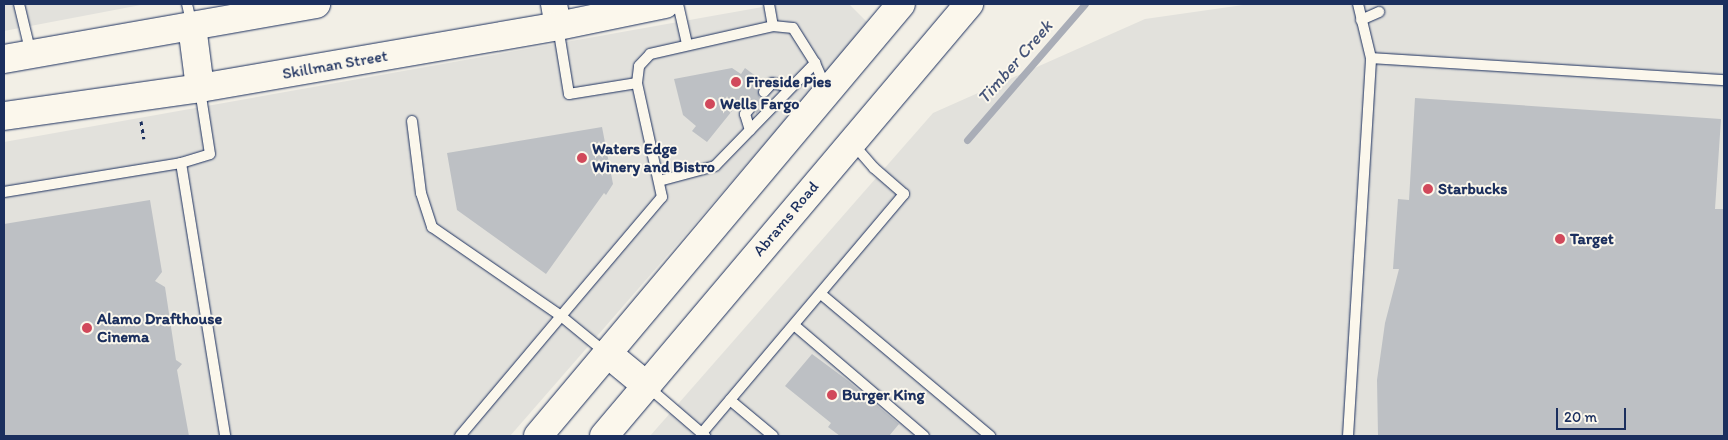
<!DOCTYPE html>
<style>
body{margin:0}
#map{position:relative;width:1728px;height:440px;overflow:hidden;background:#f2efe6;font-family:Itim,sans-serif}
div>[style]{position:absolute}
.built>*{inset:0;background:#e2e1dc}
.stream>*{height:7px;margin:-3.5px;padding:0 3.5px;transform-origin:3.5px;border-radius:3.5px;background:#a9adb7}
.building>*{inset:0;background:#bdc0c4}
.path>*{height:3px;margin-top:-1.5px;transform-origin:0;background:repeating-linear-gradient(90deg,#1b2f5e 0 4px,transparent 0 8px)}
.roads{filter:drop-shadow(0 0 1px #1b2f5e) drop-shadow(0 0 1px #1b2f5e)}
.service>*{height:10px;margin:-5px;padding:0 5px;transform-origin:5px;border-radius:5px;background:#fbf7ec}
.tertiary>*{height:26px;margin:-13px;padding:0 13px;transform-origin:13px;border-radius:13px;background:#fbf7ec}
.secondary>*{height:28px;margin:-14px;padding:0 14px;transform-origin:14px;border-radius:14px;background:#fbf7ec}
.dots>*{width:14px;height:14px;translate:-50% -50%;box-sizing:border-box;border:2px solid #fbf7ec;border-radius:50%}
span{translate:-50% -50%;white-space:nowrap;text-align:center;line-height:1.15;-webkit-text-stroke:4px #fbf7ec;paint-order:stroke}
.street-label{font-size:16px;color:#1b2f5e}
.poi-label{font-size:16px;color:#1b2f5e;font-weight:700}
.left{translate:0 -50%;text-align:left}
.water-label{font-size:18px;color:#465579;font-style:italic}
.frame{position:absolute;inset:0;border:5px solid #1b2f5e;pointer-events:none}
.scale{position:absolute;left:1556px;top:408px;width:70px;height:22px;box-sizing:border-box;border:2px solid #1b2f5e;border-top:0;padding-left:6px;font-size:15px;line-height:18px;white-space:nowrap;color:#1b2f5e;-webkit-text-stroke:4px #fbf7ec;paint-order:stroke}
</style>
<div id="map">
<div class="built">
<div style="clip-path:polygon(4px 4px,146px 4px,4px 31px)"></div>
<div style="clip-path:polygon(779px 4px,849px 4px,869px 24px,510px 436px,4px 436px,4px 142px)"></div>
<div style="clip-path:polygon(1250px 4px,1724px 4px,1724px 436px,650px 436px,933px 113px,1145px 19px)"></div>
</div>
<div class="stream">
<div style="left:967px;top:140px;width:180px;rotate:-49.1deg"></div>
</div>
<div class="building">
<div style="clip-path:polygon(732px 68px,741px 74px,745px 68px,761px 80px,756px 86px,759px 88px,759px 97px,763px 99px,770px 97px,756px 114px,757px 106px,754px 102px,748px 101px,744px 104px,740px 101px,707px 142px,692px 131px,696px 126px,683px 115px,674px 79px)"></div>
<div style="clip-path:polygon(1415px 98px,1721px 119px,1715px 209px,1724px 209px,1724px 436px,1378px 436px,1377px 380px,1385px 323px,1399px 269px,1393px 269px,1398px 199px,1409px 200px)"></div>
<div style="clip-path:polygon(602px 127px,613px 184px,606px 195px,604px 193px,546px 274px,457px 210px,447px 153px)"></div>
<div style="clip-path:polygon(150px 200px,162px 272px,155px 281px,165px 287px,176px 360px,182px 364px,177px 370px,189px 436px,4px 436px,4px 224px)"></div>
<div style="clip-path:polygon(812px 354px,847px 380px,899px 424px,889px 436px,840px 436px,828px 427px,831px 423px,785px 386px)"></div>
</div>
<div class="path">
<div style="left:141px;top:121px;width:18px;rotate:81deg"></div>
</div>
<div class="roads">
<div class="service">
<div style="left:19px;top:4px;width:51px;rotate:76.5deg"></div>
<div style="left:187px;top:4px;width:22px;rotate:77deg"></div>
<div style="left:678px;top:4px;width:41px;rotate:77.3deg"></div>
<div style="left:769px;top:4px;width:22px;rotate:80deg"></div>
<div style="left:1361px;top:20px;width:20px;rotate:-24deg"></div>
<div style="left:1371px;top:58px;width:354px;rotate:3.6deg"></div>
<div style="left:637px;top:83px;width:17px;rotate:-83deg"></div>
<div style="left:639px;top:66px;width:16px;rotate:-47deg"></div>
<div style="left:650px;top:54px;width:126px;rotate:-12.8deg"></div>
<div style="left:773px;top:26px;width:20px;rotate:6deg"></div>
<div style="left:793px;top:28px;width:41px;rotate:57.8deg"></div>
<div style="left:815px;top:63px;width:27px;rotate:66deg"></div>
<div style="left:764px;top:92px;width:12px;rotate:-48deg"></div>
<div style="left:772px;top:83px;width:19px;rotate:12deg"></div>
<div style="left:750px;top:108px;width:8px;rotate:130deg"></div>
<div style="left:745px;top:114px;width:17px;rotate:73deg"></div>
<div style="left:412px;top:121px;width:73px;rotate:82.9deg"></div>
<div style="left:421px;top:193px;width:36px;rotate:72deg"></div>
<div style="left:432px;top:227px;width:157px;rotate:34.6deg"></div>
<div style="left:561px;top:316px;width:156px;rotate:-49.7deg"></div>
<div style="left:662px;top:197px;width:117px;rotate:-102.4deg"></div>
<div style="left:637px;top:83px;width:69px;rotate:170.8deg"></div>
<div style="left:569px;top:94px;width:68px;rotate:-99.3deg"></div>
<div style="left:181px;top:163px;width:277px;rotate:80.8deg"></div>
<div style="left:659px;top:181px;width:58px;rotate:-15deg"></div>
<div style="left:715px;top:166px;width:144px;rotate:-45.8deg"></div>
<div style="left:4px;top:192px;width:179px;rotate:-9.3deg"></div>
<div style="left:181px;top:163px;width:30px;rotate:-17deg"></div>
<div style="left:210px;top:154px;width:65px;rotate:-98.9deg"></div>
<div style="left:821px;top:294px;width:221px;rotate:40deg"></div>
<div style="left:794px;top:325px;width:171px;rotate:40.5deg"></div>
<div style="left:647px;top:386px;width:77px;rotate:40.8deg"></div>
<div style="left:730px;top:400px;width:56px;rotate:39.9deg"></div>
<div style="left:702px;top:433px;width:313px;rotate:-49.8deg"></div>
<div style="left:904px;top:194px;width:40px;rotate:-139deg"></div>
<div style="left:874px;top:168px;width:33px;rotate:-131deg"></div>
<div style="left:460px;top:436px;width:157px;rotate:-49.9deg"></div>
<div style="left:561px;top:316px;width:57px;rotate:39.3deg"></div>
<div style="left:1348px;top:436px;width:379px;rotate:-86.5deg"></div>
<div style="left:1371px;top:58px;width:56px;rotate:-103.5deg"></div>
</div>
<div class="tertiary">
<div style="left:554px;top:4px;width:22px;rotate:80deg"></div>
</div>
<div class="secondary">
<div style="left:192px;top:26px;width:63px;rotate:82.6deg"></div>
<div style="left:4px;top:59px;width:317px;rotate:-10deg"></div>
<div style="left:4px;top:116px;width:198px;rotate:-8.1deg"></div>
<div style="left:200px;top:88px;width:363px;rotate:-9.8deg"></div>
<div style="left:558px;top:26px;width:109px;rotate:-11.6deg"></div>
<div style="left:607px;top:353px;width:52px;rotate:39.5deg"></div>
<div style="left:538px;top:436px;width:564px;rotate:-49.96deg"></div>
<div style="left:604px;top:436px;width:566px;rotate:-49.81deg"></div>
</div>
</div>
<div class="dots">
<div style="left:736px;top:82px;background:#d1495b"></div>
<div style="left:710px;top:104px;background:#d1495b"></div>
<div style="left:582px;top:158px;background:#d1495b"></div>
<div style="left:1428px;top:189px;background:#d1495b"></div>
<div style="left:1560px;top:239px;background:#d1495b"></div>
<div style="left:87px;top:328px;background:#d1495b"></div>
<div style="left:832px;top:395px;background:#d1495b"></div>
</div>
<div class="street-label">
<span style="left:335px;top:65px;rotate:-10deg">Skillman Street</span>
<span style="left:786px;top:219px;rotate:-50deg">Abrams Road</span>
</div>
<div class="poi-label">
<span class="left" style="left:746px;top:82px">Fireside Pies</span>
<span class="left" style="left:720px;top:104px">Wells Fargo</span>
<span class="left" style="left:592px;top:158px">Waters Edge<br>Winery and Bistro</span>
<span class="left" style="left:1438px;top:189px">Starbucks</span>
<span class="left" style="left:1570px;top:239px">Target</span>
<span class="left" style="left:97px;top:328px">Alamo Drafthouse<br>Cinema</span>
<span class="left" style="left:842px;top:395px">Burger King</span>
</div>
<div class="water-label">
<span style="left:1015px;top:62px;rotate:-49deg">Timber Creek</span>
</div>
<div class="frame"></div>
<div class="scale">20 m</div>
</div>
